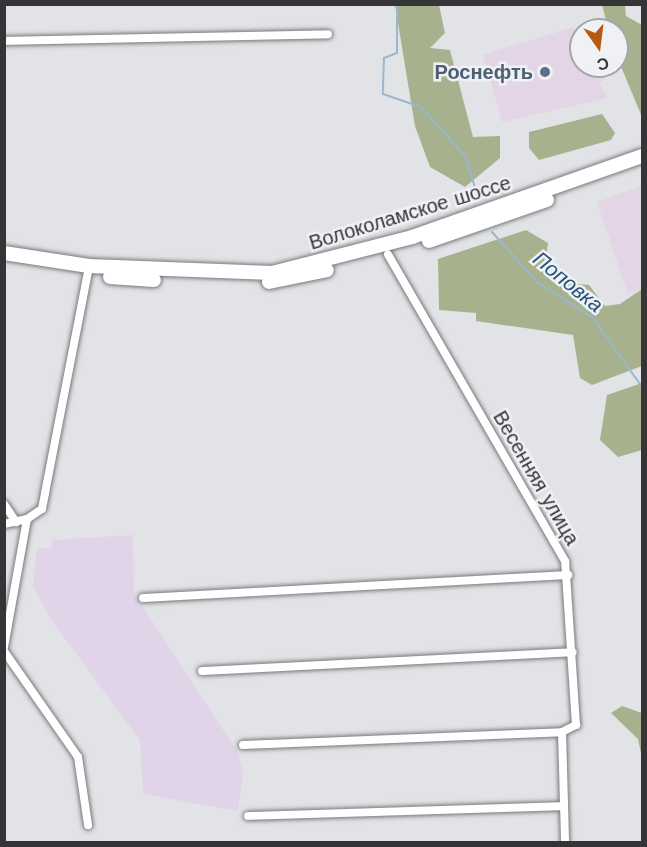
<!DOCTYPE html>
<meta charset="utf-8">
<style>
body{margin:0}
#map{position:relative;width:647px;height:847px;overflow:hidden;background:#e2e3e7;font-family:"Work Sans",sans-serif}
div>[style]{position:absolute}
.commercial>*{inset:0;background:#e3d4e6}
.industrial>*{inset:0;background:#e1d4e8}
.forest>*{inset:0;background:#a7b18e}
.stream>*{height:2px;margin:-1px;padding:0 1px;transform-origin:1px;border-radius:1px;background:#98b7d0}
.roads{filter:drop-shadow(0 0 2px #797a7d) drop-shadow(0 0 2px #797a7d)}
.minor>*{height:8px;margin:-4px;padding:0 4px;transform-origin:4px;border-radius:4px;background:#fff}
.primary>*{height:14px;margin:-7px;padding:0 7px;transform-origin:7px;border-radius:7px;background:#fff}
.dots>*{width:16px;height:16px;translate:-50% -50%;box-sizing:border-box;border:3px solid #eff1f4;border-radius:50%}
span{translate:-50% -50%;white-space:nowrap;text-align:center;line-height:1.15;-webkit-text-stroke:5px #eff1f4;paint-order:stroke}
.service-label{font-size:20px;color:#4e5e75;font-weight:700}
.right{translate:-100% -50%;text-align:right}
.street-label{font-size:20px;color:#353537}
.water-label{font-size:21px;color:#225477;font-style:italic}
.frame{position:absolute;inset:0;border:6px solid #353537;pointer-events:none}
.north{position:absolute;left:569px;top:18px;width:60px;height:60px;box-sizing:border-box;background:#eff1f4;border:2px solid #a5a6a8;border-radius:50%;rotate:166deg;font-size:16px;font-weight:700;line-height:24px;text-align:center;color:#353537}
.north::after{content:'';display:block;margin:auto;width:21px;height:27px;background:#b85911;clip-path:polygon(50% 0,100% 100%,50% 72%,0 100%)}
</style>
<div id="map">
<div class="commercial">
<div style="clip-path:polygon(574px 27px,581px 66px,600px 66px,605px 79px,600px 83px,607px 98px,502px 122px,483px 55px)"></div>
<div style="clip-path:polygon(642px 186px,642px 289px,628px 294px,597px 202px)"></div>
</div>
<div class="industrial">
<div style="clip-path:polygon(133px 535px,134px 593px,238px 753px,243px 773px,238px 811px,143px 794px,140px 740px,52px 621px,33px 586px,37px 549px,52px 548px,52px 540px)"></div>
</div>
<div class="forest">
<div style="clip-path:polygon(395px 5px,439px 5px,445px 33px,430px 48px,450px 50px,473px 137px,500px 136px,500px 158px,465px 187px,430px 167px,415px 126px)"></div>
<div style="clip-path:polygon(602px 5px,625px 5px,626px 16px,642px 25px,642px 117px,617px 57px,617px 30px,606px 20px)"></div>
<div style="clip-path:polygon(602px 114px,615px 133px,611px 140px,539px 160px,529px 148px,529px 132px)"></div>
<div style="clip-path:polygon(526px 230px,548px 243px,545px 266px,556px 282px,589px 285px,605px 306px,620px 304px,642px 289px,642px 366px,592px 385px,580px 378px,573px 335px,476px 321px,476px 313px,439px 310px,438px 259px)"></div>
<div style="clip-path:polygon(642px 383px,642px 450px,618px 457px,600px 440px,607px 395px)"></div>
<div style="clip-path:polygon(622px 706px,642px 713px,642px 758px,638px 739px,611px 713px)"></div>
</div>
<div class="stream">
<div style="left:397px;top:4px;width:49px;rotate:90deg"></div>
<div style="left:397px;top:53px;width:14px;rotate:159deg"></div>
<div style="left:384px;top:58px;width:36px;rotate:92deg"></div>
<div style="left:383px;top:94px;width:40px;rotate:18.9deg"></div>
<div style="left:421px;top:107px;width:66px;rotate:48.1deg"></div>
<div style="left:465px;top:156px;width:43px;rotate:72.4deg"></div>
<div style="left:492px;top:232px;width:67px;rotate:48deg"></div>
<div style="left:537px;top:282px;width:67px;rotate:32.7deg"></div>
<div style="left:593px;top:318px;width:85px;rotate:54.6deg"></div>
</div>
<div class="roads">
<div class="minor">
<div style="left:4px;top:41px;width:324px;rotate:-1.2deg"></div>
<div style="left:4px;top:504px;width:22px;rotate:56deg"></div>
<div style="left:4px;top:524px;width:24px;rotate:-12deg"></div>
<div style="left:143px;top:598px;width:426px;rotate:-3.1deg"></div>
<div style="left:4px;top:647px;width:130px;rotate:-79.8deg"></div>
<div style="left:27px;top:519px;width:18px;rotate:-34deg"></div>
<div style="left:42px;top:509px;width:16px;rotate:-79deg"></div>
<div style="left:45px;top:493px;width:231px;rotate:-79deg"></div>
<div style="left:4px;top:651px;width:129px;rotate:55.1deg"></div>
<div style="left:78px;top:757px;width:69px;rotate:81.6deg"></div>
<div style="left:202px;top:671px;width:371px;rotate:-2.9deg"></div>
<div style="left:562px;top:732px;width:110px;rotate:88.4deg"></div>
<div style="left:243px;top:745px;width:319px;rotate:-2.3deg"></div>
<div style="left:562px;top:732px;width:16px;rotate:-27deg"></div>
<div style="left:576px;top:725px;width:164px;rotate:-93.8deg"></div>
<div style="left:565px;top:561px;width:354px;rotate:-120deg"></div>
<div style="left:248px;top:816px;width:316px;rotate:-1.8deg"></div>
</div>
<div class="primary">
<div style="left:429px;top:241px;width:125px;rotate:-19.2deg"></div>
<div style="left:4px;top:253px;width:86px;rotate:8.7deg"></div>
<div style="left:89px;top:266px;width:183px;rotate:2.2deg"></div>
<div style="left:272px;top:273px;width:145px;rotate:-14.4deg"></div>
<div style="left:412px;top:237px;width:244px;rotate:-19.4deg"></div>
<div style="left:110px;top:277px;width:44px;rotate:3.9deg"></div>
<div style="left:269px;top:282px;width:59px;rotate:-11.7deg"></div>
</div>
</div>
<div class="dots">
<div style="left:545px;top:72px;background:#5c6f8a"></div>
</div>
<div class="service-label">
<span class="right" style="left:533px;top:72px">Роснефть</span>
</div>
<div class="street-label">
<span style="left:410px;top:213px;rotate:-17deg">Волоколамское шоссе</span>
<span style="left:536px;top:478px;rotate:60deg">Весенняя улица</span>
</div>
<div class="water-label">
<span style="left:568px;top:282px;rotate:39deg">Поповка</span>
</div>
<div class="frame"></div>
<div class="north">С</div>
</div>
